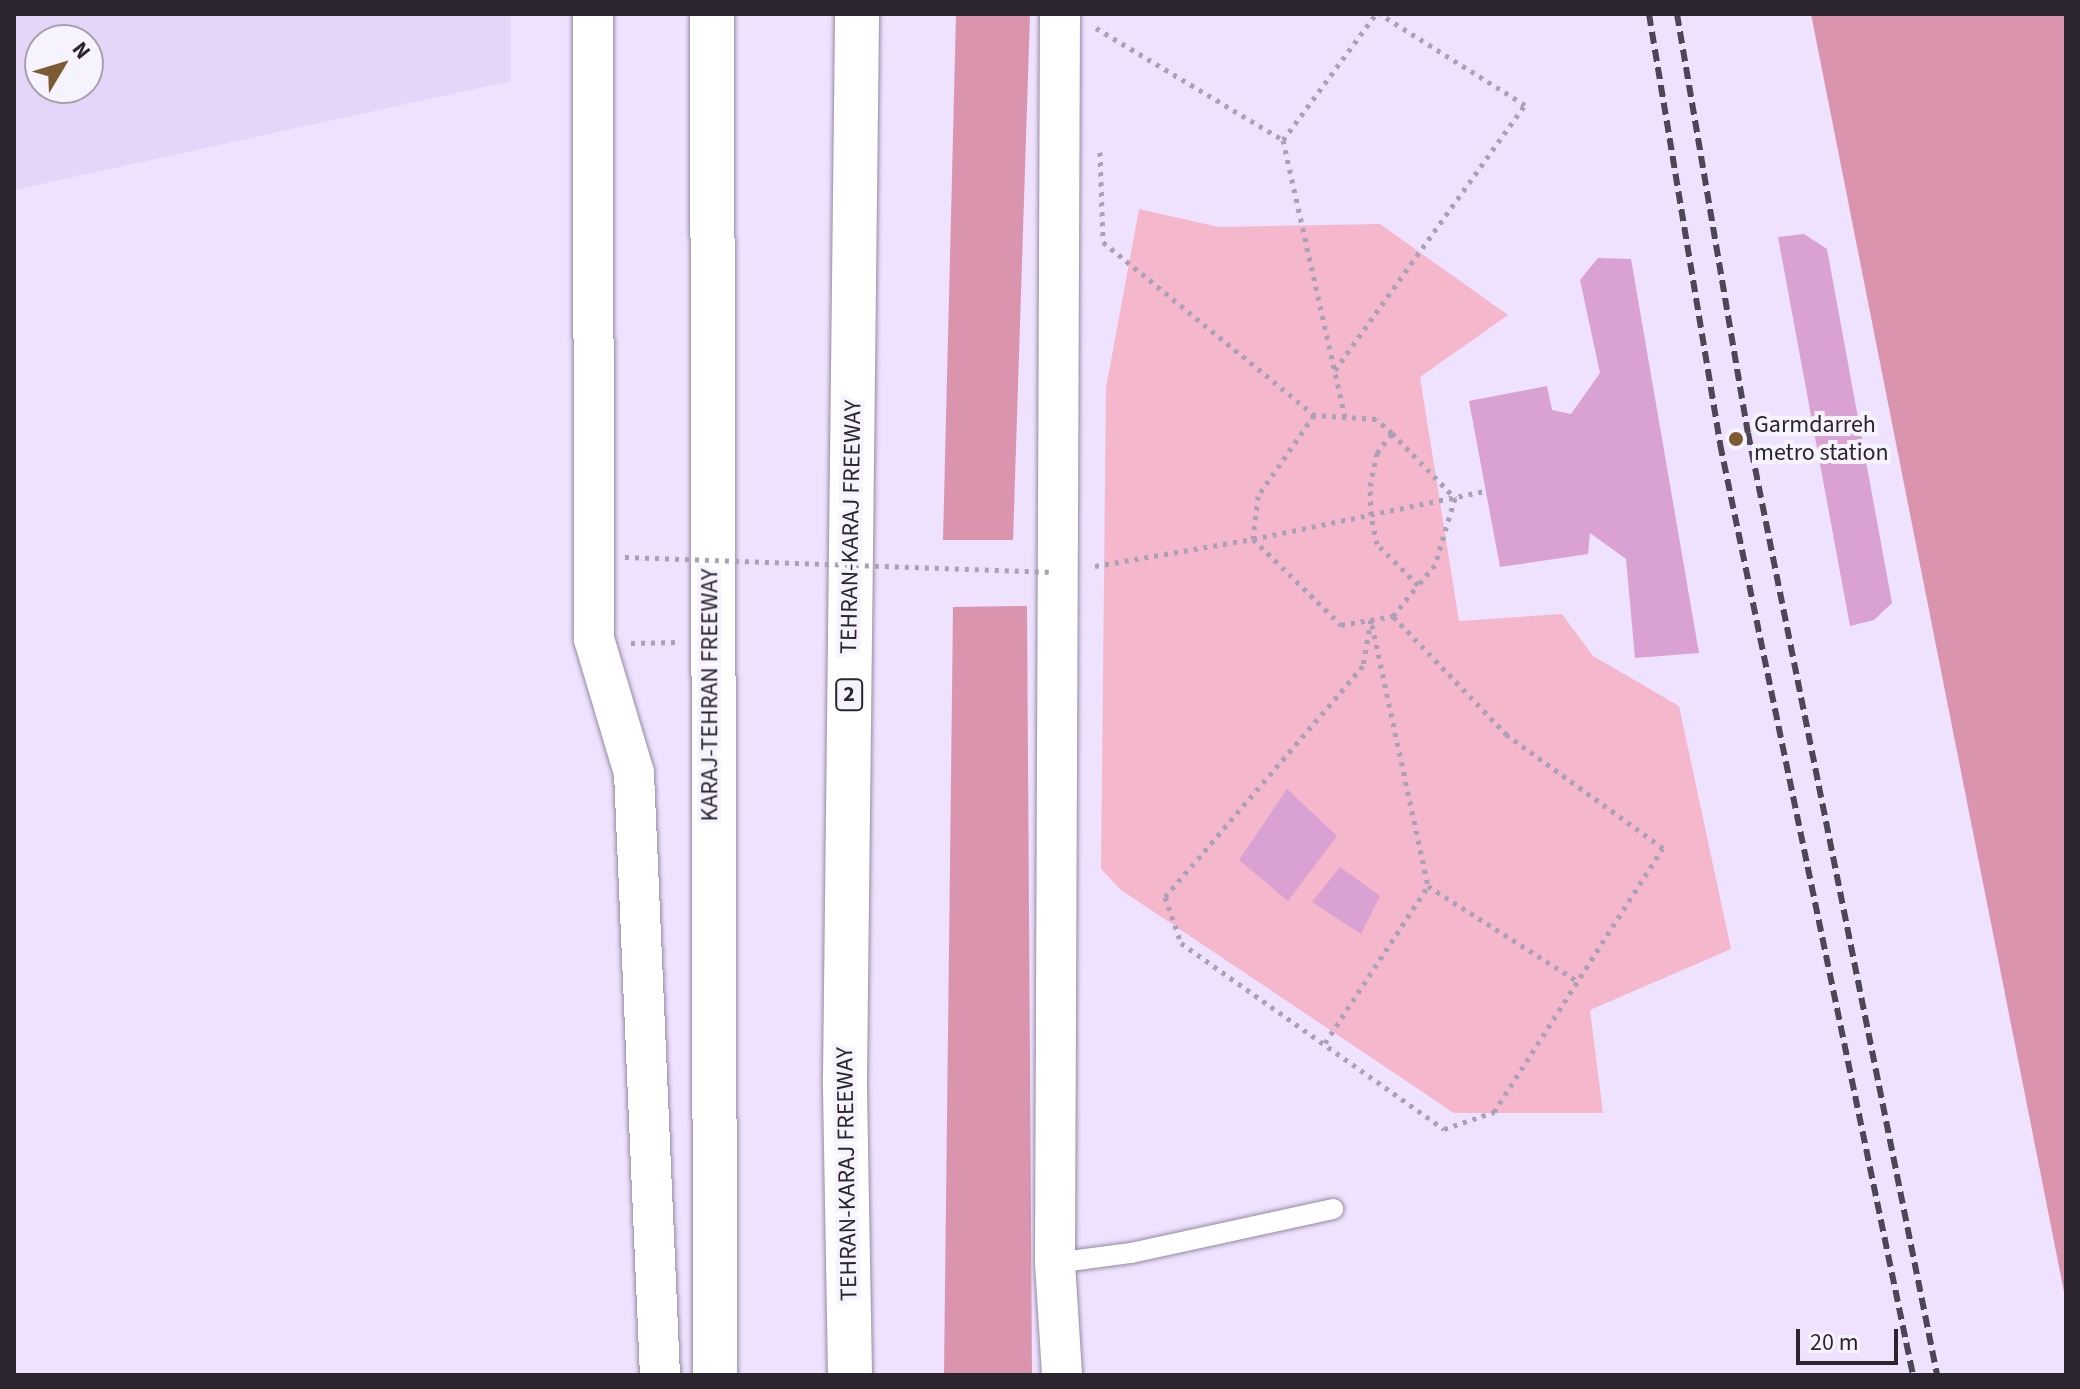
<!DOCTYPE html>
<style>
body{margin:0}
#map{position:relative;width:2080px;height:1389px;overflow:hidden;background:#eee2fe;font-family:"Source Sans 3",sans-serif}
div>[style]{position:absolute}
.built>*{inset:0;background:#e5d6f9}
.green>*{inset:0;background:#f5b7cc}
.forest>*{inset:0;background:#da94ae}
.building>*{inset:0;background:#d9a2d2}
.path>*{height:5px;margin-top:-2.5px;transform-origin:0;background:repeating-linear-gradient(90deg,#aaa1b6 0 4px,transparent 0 10px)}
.roads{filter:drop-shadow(0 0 2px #9589a3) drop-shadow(0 0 2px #9589a3)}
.lane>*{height:20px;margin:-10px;padding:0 10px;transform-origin:10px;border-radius:10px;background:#fff}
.street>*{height:40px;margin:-20px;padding:0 20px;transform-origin:20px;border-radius:20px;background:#fff}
.highway>*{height:44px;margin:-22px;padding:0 22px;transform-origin:22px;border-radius:22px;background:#fff}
.rail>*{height:6px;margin-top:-3px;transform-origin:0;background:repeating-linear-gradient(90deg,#4d4654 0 12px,transparent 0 18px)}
.path-bridge>*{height:5px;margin-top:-2.5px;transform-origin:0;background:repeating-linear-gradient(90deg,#aaa1b6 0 4px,transparent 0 10px)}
.dots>*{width:22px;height:22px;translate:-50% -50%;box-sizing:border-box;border:4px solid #f7f3fe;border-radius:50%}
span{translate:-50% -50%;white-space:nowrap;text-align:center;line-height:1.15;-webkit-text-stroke:8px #f7f3fe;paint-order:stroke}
.shield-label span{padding:2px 6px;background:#f7f3fe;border:2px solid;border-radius:6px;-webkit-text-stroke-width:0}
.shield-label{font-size:22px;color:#2a252f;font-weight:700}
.poi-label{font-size:24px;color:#2a252f}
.left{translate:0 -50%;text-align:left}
.street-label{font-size:24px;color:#2a252f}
.frame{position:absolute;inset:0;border:16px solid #2a252f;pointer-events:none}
.north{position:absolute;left:24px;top:24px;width:80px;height:80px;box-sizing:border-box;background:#f7f3fe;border:2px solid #a5a1ab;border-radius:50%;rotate:52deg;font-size:22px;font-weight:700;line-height:32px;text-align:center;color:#2a252f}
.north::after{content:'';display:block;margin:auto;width:28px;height:36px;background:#7c5b32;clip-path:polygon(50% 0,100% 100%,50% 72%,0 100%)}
.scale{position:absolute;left:1796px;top:1329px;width:102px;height:36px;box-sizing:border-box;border:4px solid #2a252f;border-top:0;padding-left:10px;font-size:24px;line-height:28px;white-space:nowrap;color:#2a252f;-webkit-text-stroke:6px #f7f3fe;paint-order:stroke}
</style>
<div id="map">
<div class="built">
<div style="clip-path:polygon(evenodd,14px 14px,511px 14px,511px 81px,14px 190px,14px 14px,40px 40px,88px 40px,88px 88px,40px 88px,40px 40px)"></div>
</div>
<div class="green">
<div style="clip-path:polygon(1139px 209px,1219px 227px,1380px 224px,1508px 315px,1420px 377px,1459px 621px,1562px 614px,1593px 656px,1679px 706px,1731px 949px,1590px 1010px,1603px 1113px,1454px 1113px,1121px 890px,1101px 869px,1106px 388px)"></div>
</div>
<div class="forest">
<div style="clip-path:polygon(956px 14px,1030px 14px,1013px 540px,943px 540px)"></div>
<div style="clip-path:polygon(1811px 14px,2066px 14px,2066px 1302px)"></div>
<div style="clip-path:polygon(1027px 606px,1032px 1375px,944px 1375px,953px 607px)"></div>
</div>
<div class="building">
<div style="clip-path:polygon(1804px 234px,1827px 249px,1892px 603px,1874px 620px,1850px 626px,1778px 237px)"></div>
<div style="clip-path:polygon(1598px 258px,1631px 259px,1699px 653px,1635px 658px,1626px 559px,1590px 533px,1588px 554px,1500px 567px,1469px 401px,1547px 386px,1552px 410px,1571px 414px,1600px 373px,1580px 280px)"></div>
<div style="clip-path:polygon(1287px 789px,1337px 836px,1288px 901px,1239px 860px)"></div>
<div style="clip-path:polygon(1340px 867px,1380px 896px,1361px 934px,1312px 902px)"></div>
</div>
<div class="path">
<div style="left:1096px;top:28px;width:218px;rotate:30.9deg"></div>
<div style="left:1283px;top:140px;width:157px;rotate:-53.6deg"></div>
<div style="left:1283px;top:140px;width:284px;rotate:77.4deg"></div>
<div style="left:1100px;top:152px;width:90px;rotate:88.1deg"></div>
<div style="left:1103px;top:242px;width:273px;rotate:39.3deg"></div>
<div style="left:1335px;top:370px;width:326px;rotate:-54.4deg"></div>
<div style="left:1525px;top:105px;width:171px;rotate:-147.9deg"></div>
<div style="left:1392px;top:433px;width:21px;rotate:-139deg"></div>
<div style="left:1376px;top:419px;width:62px;rotate:-176.3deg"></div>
<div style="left:1314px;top:415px;width:98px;rotate:124.7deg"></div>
<div style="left:1258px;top:496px;width:43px;rotate:96.6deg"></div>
<div style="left:1253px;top:539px;width:237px;rotate:-11.7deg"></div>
<div style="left:1392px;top:433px;width:91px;rotate:45.9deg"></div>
<div style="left:1455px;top:498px;width:70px;rotate:106.6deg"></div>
<div style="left:1435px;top:565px;width:26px;rotate:130deg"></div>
<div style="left:1418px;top:585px;width:58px;rotate:-135deg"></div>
<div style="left:1377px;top:544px;width:30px;rotate:-102deg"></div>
<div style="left:1371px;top:515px;width:29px;rotate:-92deg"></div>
<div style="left:1370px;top:486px;width:34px;rotate:-78deg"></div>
<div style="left:1377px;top:453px;width:25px;rotate:-53deg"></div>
<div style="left:1095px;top:566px;width:160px;rotate:-9.7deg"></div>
<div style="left:1253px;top:539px;width:123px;rotate:44.3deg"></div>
<div style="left:1341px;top:625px;width:53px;rotate:-9.8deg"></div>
<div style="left:1393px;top:616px;width:40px;rotate:-51deg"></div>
<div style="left:1371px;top:620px;width:47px;rotate:99.9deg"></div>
<div style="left:1363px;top:666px;width:304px;rotate:130.6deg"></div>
<div style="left:1165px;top:897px;width:49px;rotate:70.8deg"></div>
<div style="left:1181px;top:943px;width:322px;rotate:35.3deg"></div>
<div style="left:1444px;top:1129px;width:53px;rotate:-18.8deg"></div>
<div style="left:1494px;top:1112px;width:313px;rotate:-57.4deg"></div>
<div style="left:1663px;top:848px;width:193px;rotate:-144.1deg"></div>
<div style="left:1507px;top:735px;width:165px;rotate:-133.8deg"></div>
<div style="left:1372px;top:625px;width:267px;rotate:77.9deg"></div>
<div style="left:631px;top:643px;width:46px;rotate:-1.2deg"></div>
<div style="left:1325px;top:1043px;width:188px;rotate:-56.7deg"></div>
<div style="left:1428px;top:886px;width:177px;rotate:32.5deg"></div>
</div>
<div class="roads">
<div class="lane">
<div style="left:1055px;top:1263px;width:77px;rotate:-7.5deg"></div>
<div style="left:1131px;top:1253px;width:207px;rotate:-12.3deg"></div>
</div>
<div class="street">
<div style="left:593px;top:14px;width:625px;rotate:89.91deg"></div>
<div style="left:594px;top:639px;width:140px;rotate:73.4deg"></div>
<div style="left:634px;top:773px;width:603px;rotate:87.53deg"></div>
<div style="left:1060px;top:14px;width:1249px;rotate:90.23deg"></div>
<div style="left:1055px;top:1263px;width:112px;rotate:86.4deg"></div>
</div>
<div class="highway">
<div style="left:712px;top:14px;width:1361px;rotate:89.87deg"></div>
<div style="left:850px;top:1375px;width:298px;rotate:-91deg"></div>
<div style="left:845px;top:1077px;width:1063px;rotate:-89.35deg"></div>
</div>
</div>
<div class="rail">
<div style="left:1649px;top:14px;width:436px;rotate:80.6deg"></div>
<div style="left:1720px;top:444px;width:951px;rotate:78.29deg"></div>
<div style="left:1677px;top:14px;width:425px;rotate:80.4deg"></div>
<div style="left:1748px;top:433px;width:961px;rotate:78.65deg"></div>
</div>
<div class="path-bridge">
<div style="left:625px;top:557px;width:430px;rotate:2deg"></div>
</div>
<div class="dots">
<div style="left:1736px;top:439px;background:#7c5b32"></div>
</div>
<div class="shield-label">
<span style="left:849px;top:695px">2</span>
</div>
<div class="poi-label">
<span class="left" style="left:1754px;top:439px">Garmdarreh<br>metro station</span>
</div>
<div class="street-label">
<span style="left:851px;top:527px;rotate:-89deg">TEHRAN-KARAJ FREEWAY</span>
<span style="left:710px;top:695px;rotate:-90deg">KARAJ-TEHRAN FREEWAY</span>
<span style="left:847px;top:1174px;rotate:-91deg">TEHRAN-KARAJ FREEWAY</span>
</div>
<div class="frame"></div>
<div class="north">N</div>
<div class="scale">20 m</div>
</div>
